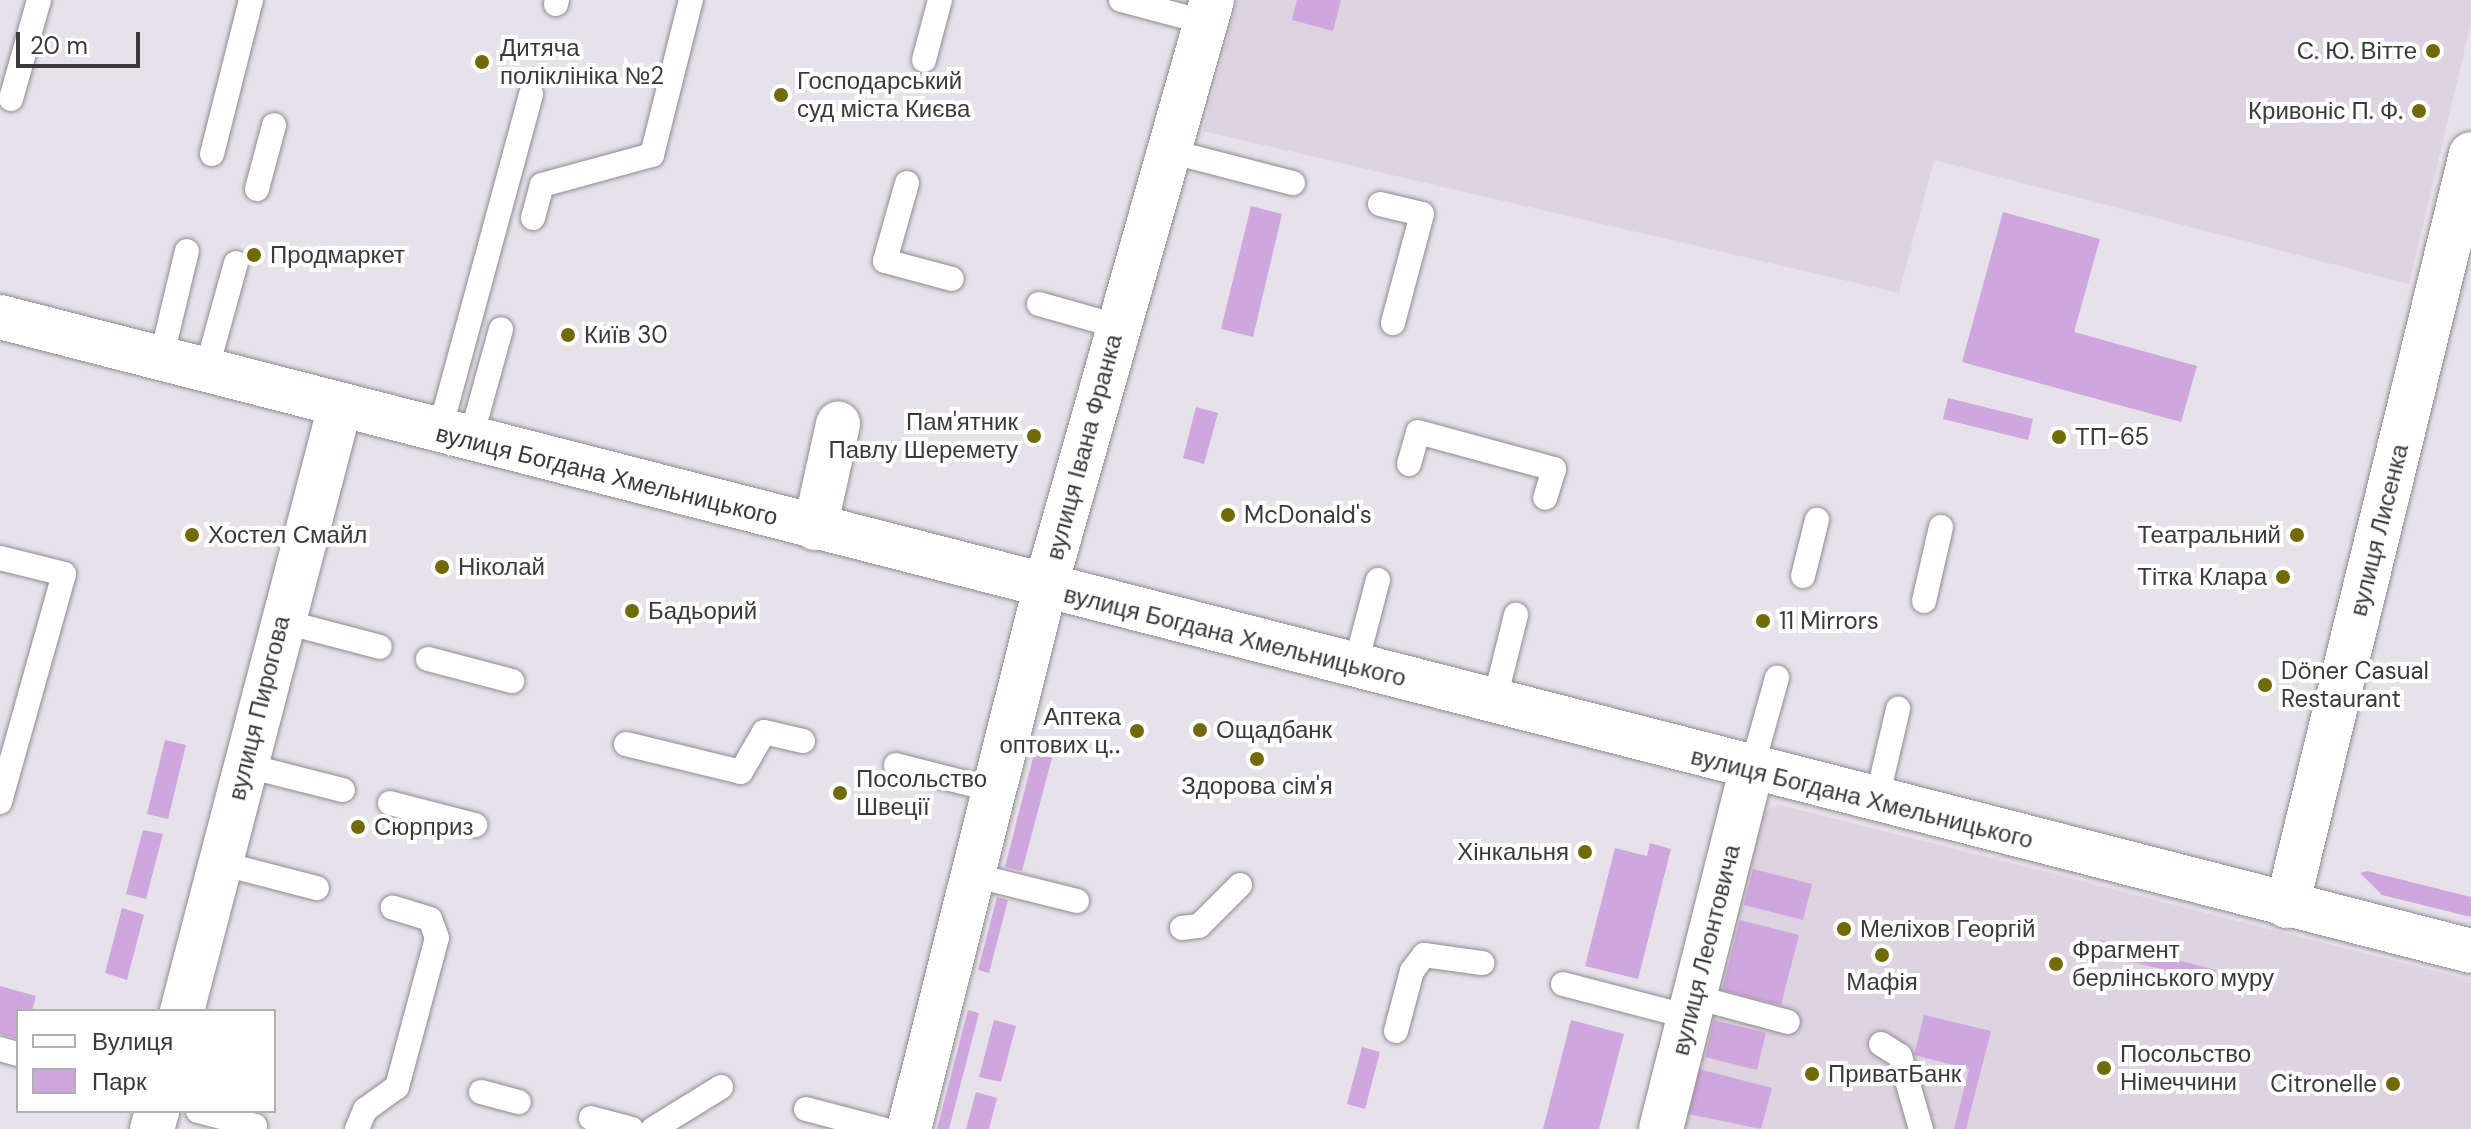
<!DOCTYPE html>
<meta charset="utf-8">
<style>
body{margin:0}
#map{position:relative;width:2471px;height:1129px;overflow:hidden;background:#e7e1e9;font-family:"DM Sans",sans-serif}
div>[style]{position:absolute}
.built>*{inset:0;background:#ddd3e1}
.green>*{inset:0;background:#cea7de}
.roads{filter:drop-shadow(0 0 2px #908a92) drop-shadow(0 0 2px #908a92)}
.service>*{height:24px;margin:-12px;padding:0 12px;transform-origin:12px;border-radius:12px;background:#fff}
.minor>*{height:44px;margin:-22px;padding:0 22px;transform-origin:22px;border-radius:22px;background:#fff}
.tertiary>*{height:44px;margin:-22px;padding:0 22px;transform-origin:22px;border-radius:22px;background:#fff}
.dots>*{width:22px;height:22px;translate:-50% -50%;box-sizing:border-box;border:4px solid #fff;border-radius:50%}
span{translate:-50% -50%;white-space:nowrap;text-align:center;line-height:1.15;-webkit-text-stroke:8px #fff;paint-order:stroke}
.poi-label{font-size:24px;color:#3b393c}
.left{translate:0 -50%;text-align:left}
.right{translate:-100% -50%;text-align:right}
.street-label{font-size:24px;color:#3b393c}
.legend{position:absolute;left:16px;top:1009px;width:260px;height:104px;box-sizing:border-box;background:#fff;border:2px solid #b1b0b1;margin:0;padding:10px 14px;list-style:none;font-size:24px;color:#3b393c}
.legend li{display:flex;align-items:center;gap:16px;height:40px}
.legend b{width:40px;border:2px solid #b1b0b1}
.scale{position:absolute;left:16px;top:32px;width:124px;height:36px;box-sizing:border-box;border:4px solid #3b393c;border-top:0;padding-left:10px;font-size:24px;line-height:28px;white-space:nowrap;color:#3b393c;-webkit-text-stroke:6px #fff;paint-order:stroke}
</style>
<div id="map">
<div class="built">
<div style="clip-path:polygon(1238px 0,2471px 0,2471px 23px,2409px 284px,1934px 160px,1899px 293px,1203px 131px)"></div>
<div style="clip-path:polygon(1780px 805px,2471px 980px,2471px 1129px,1671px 1129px,1759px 813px)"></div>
</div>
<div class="green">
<div style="clip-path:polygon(1297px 0,1341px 0,1333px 31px,1292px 20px)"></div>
<div style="clip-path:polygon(1251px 206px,1282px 214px,1253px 337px,1221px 329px)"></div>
<div style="clip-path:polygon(2003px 212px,2100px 239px,2074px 332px,2197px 366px,2181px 422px,1962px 362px)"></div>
<div style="clip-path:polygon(1948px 398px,2033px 419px,2028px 440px,1943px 419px)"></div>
<div style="clip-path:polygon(1196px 407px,1218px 413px,1204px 464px,1183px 458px)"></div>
<div style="clip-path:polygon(165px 740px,186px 745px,168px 819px,147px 814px)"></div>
<div style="clip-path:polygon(1035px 750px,1053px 754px,1022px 871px,1005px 867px)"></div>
<div style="clip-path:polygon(143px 830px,163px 834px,146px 899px,126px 894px)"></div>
<div style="clip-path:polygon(1650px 843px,1671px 849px,1638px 979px,1585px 966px,1615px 848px,1647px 856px)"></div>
<div style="clip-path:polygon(1753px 869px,1812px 884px,1803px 920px,1744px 905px)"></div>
<div style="clip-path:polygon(2367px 871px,2471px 897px,2471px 917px,2382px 895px,2360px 873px)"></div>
<div style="clip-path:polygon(997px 897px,1008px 900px,989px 973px,978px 970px)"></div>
<div style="clip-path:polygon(122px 908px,144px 915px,127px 980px,105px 973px)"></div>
<div style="clip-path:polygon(1740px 920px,1799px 935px,1781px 1005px,1722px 990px)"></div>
<div style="clip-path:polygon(2100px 940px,2216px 970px,2213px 982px,2097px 953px)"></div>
<div style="clip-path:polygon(0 986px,36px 996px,32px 1011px,18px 1011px,18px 1039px,0 1034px)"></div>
<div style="clip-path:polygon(968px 1010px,979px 1013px,949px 1129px,937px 1129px)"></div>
<div style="clip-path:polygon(1924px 1015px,1991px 1031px,1966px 1129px,1954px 1129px,1969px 1069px,1914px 1055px)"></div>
<div style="clip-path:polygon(994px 1020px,1016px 1026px,1001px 1082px,979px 1077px)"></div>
<div style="clip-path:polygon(1571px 1020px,1624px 1034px,1599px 1129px,1543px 1129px)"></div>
<div style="clip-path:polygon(1714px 1020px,1766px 1033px,1757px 1070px,1705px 1057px)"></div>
<div style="clip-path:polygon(1362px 1047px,1380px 1052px,1365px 1109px,1347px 1104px)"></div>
<div style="clip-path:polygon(1699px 1069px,1772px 1088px,1761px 1129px,1688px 1114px)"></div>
<div style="clip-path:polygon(976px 1092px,997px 1098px,989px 1129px,966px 1129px)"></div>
</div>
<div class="roads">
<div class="service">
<div style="left:1121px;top:0;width:87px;rotate:14.7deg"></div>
<div style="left:556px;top:4px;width:4px;rotate:-76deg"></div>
<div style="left:924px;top:60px;width:62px;rotate:-75.1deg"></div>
<div style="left:11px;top:99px;width:103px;rotate:-74.2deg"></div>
<div style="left:1169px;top:151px;width:128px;rotate:14.5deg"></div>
<div style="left:212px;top:154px;width:159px;rotate:-75.8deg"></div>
<div style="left:907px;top:183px;width:81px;rotate:105.8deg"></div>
<div style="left:885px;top:261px;width:69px;rotate:15deg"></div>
<div style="left:257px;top:189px;width:66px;rotate:-75.1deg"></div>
<div style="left:1380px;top:204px;width:43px;rotate:13.4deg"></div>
<div style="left:1422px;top:214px;width:113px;rotate:104.9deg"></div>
<div style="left:533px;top:218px;width:34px;rotate:-75deg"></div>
<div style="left:542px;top:185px;width:114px;rotate:-15.3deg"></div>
<div style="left:652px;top:155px;width:160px;rotate:-75.9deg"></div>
<div style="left:1039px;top:304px;width:81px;rotate:15.8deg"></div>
<div style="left:161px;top:359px;width:111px;rotate:-76.5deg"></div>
<div style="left:206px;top:371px;width:112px;rotate:-74.5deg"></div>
<div style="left:439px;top:433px;width:351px;rotate:-74.8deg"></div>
<div style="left:470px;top:441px;width:116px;rotate:-74.5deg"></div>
<div style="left:1409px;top:464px;width:33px;rotate:-74deg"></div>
<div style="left:1418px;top:432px;width:141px;rotate:15.2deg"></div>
<div style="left:1554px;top:469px;width:30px;rotate:107deg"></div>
<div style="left:0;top:558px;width:66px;rotate:14deg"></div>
<div style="left:64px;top:574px;width:237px;rotate:105.7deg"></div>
<div style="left:1803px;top:576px;width:58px;rotate:-76deg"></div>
<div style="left:1924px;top:601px;width:76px;rotate:-77.1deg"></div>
<div style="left:281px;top:621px;width:102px;rotate:14.7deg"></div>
<div style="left:428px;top:659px;width:87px;rotate:14.7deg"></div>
<div style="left:1355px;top:667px;width:90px;rotate:-75.2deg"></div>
<div style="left:1494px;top:703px;width:91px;rotate:-76deg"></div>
<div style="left:626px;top:744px;width:118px;rotate:13.7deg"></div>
<div style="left:741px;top:772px;width:46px;rotate:-60.1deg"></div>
<div style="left:764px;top:732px;width:40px;rotate:13deg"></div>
<div style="left:244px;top:765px;width:102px;rotate:14.2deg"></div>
<div style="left:896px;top:765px;width:104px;rotate:14.4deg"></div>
<div style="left:1751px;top:771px;width:97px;rotate:-74.4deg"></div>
<div style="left:390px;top:803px;width:88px;rotate:14.5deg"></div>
<div style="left:1876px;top:803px;width:97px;rotate:-76.8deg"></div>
<div style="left:220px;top:863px;width:100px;rotate:14.5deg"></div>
<div style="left:977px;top:876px;width:103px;rotate:14deg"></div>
<div style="left:1182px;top:928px;width:17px;rotate:-7deg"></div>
<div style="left:1199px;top:926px;width:58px;rotate:-45deg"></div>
<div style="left:1563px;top:984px;width:131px;rotate:14.6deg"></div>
<div style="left:1695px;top:997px;width:96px;rotate:15deg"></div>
<div style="left:1396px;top:1031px;width:62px;rotate:-75.1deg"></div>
<div style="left:1412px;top:971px;width:20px;rotate:-53deg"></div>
<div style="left:1424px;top:955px;width:59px;rotate:7.9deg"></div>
<div style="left:1881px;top:1044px;width:22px;rotate:32deg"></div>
<div style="left:1900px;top:1056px;width:76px;rotate:74deg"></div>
<div style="left:0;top:1049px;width:19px;rotate:16deg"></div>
<div style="left:481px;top:1092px;width:39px;rotate:15deg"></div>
<div style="left:806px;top:1109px;width:79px;rotate:14.7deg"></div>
<div style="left:198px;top:1111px;width:59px;rotate:14.7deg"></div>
<div style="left:591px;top:1118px;width:42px;rotate:15deg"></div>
<div style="left:357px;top:1129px;width:21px;rotate:-67deg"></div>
<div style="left:365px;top:1110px;width:39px;rotate:-36deg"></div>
<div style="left:397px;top:1087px;width:154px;rotate:-75deg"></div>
<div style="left:437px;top:938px;width:20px;rotate:-110deg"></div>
<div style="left:430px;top:919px;width:39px;rotate:-163deg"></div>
<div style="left:653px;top:1129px;width:80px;rotate:-31.7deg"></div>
</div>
<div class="minor">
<div style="left:815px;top:528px;width:107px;rotate:-77.5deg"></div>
<div style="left:2287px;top:906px;width:774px;rotate:-76.25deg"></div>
<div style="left:182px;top:1011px;width:625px;rotate:-75.36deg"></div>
<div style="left:152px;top:1129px;width:19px;rotate:-74deg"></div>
<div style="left:909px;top:1129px;width:558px;rotate:-75.89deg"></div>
<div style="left:1045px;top:588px;width:611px;rotate:-74.14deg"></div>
<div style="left:1661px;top:1129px;width:369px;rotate:-75.9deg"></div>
</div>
<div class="tertiary">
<div style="left:0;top:317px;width:2551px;rotate:14.39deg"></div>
</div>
</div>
<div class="dots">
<div style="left:2433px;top:51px;background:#716b07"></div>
<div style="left:482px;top:62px;background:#716b07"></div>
<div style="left:781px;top:95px;background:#716b07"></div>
<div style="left:2419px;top:111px;background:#716b07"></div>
<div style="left:254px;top:255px;background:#716b07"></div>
<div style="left:568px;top:335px;background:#716b07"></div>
<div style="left:1034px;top:436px;background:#716b07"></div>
<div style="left:2059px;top:437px;background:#716b07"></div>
<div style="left:1228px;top:515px;background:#716b07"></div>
<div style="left:192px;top:535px;background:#716b07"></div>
<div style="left:2297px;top:535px;background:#716b07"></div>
<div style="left:442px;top:567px;background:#716b07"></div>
<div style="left:2283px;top:577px;background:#716b07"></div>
<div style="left:632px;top:611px;background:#716b07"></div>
<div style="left:1763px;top:621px;background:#716b07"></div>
<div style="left:2265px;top:685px;background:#716b07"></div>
<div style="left:1200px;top:730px;background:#716b07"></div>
<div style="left:1137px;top:731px;background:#716b07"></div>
<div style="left:1257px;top:759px;background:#716b07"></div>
<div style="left:840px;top:793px;background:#716b07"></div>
<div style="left:358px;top:827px;background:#716b07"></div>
<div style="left:1585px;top:852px;background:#716b07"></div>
<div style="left:1844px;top:929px;background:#716b07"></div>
<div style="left:1882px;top:955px;background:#716b07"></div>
<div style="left:2056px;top:964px;background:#716b07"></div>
<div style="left:2104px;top:1068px;background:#716b07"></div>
<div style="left:1812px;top:1074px;background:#716b07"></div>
<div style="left:2393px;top:1084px;background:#716b07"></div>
</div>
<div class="poi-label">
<span class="left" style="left:500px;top:62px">Дитяча<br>поліклініка №2</span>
<span class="right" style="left:2417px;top:51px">С. Ю. Вітте</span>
<span class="left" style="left:797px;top:95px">Господарський<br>суд міста Києва</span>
<span class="right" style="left:2403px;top:111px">Кривоніс П. Ф.</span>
<span class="left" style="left:270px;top:255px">Продмаркет</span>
<span class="left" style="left:584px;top:335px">Київ 30</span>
<span class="right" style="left:1018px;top:436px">Пам'ятник<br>Павлу Шеремету</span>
<span class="left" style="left:2075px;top:437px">ТП-65</span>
<span class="left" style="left:1244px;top:515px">McDonald's</span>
<span class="left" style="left:208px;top:535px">Хостел Смайл</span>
<span class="right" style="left:2281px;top:535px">Театральний</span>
<span class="left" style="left:458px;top:567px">Ніколай</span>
<span class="right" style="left:2267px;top:577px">Тітка Клара</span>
<span class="left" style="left:648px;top:611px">Бадьорий</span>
<span class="left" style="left:1779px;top:621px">11 Mirrors</span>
<span class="left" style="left:2281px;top:685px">Döner Casual<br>Restaurant</span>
<span class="right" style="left:1121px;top:731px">Аптека<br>оптових ц‥</span>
<span class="left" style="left:1216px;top:730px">Ощадбанк</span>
<span class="left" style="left:856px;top:793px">Посольство<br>Швеції</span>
<span style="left:1257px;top:786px">Здорова сім'я</span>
<span class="left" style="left:374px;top:827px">Сюрприз</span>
<span class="right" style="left:1569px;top:852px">Хінкальня</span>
<span class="left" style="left:1860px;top:929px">Меліхов Георгій</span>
<span class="left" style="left:2072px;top:964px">Фрагмент<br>берлінського муру</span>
<span style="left:1882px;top:982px">Мафія</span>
<span class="left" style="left:2120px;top:1068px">Посольство<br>Німеччини</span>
<span class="left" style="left:1828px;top:1074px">ПриватБанк</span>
<span class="right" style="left:2377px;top:1084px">Citronelle</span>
</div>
<div class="street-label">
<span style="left:1084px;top:447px;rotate:-75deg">вулиця Івана Франка</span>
<span style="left:607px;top:475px;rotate:14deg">вулиця Богдана Хмельницького</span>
<span style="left:2379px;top:530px;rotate:-76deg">вулиця Лисенка</span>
<span style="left:1235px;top:636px;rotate:14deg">вулиця Богдана Хмельницького</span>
<span style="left:259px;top:708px;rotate:-76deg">вулиця Пирогова</span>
<span style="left:1862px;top:798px;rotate:14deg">вулиця Богдана Хмельницького</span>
<span style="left:1706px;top:950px;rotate:-76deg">вулиця Леонтовича</span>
</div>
<ul class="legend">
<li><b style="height:10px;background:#fff"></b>Вулиця</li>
<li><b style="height:22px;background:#cea7de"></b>Парк</li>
</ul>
<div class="scale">20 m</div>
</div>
